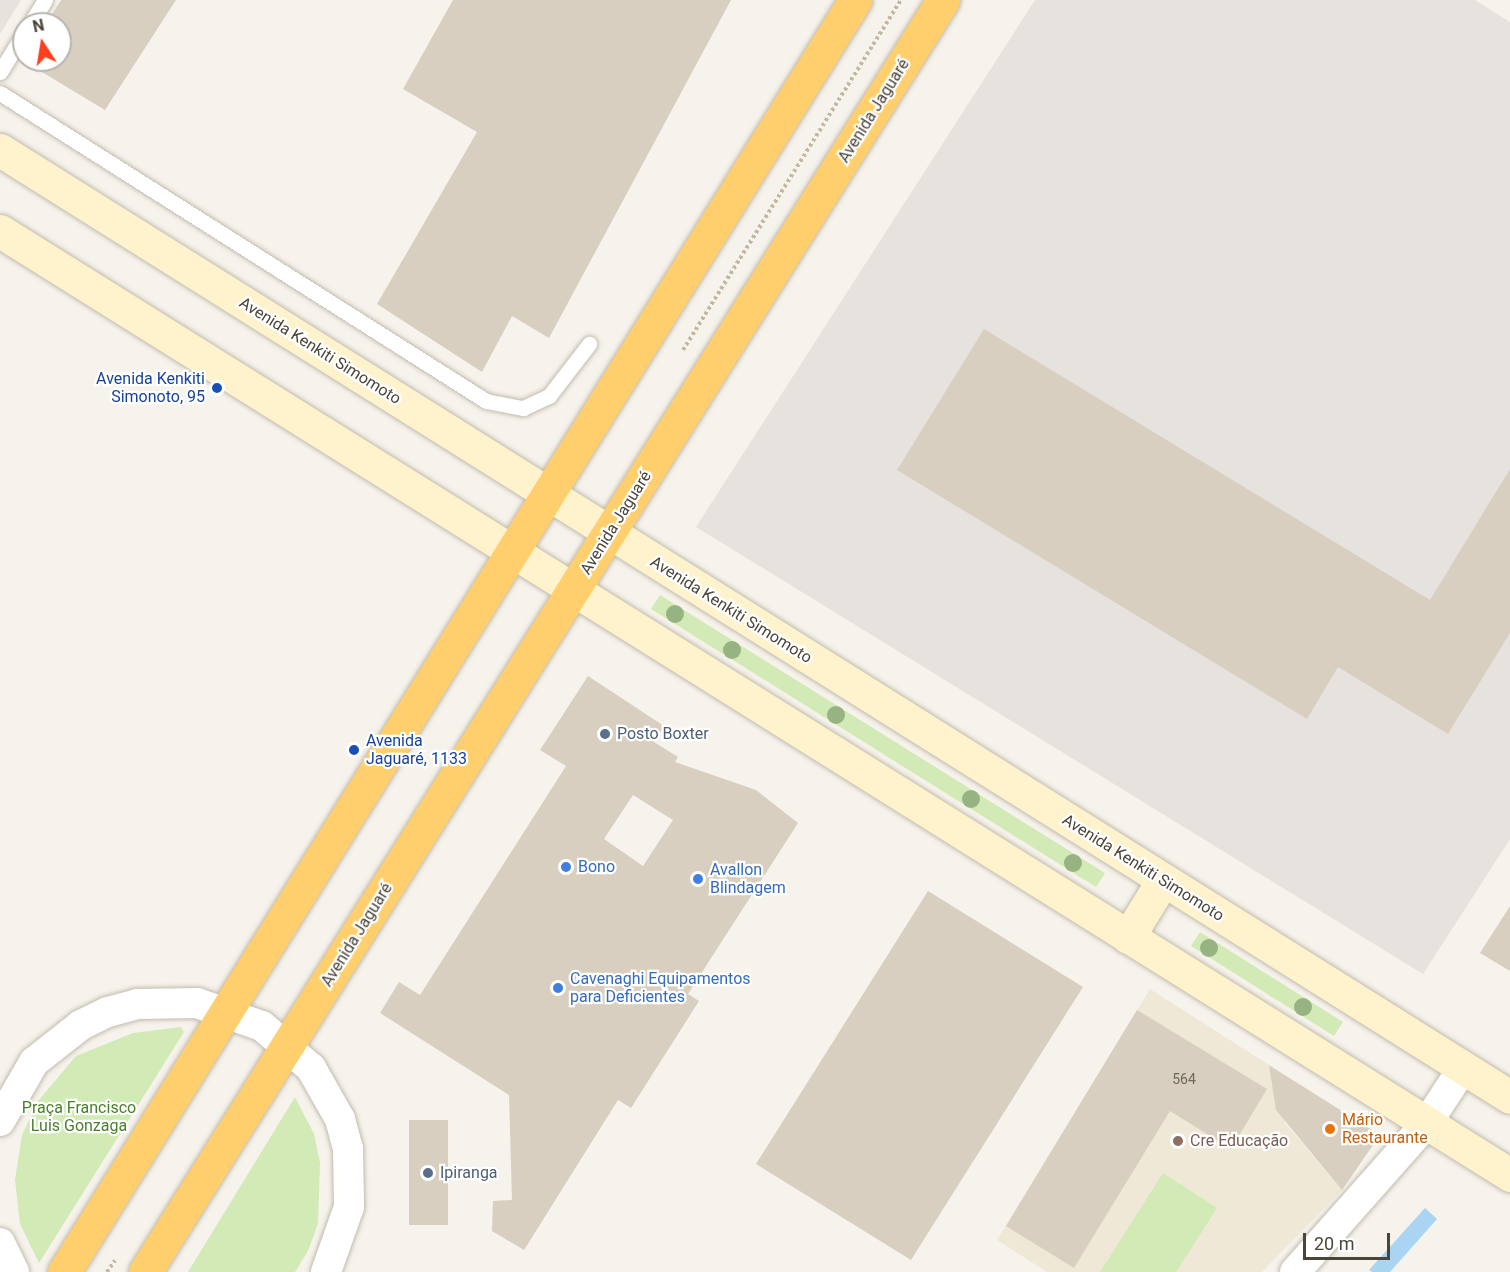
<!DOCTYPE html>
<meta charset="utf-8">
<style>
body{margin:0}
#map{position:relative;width:1510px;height:1272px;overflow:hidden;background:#f6f3ec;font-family:Roboto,sans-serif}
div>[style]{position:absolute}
.industrial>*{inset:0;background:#e6e2dd}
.education>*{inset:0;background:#efe8d6}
.green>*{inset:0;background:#d2eab5}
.water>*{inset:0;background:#a9d4f2}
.building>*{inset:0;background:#d8cfc1}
.path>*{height:4px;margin-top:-2px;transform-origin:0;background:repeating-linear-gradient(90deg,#c4b79f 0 3px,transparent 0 6px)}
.roads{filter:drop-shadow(0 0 2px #c2bbae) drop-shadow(0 0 2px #c2bbae)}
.lane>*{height:15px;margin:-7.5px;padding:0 7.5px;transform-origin:7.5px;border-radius:7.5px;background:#fff}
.street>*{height:30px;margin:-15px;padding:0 15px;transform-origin:15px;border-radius:15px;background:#fff}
.secondary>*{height:33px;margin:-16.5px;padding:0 16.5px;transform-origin:16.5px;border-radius:16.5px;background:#fff3cd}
.highway>*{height:33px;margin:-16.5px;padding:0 16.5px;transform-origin:16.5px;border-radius:16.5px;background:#ffcf6e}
.trees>*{width:18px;height:18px;margin:-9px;border-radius:50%;background:#97b381}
.dots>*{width:16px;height:16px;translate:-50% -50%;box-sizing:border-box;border:3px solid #fff;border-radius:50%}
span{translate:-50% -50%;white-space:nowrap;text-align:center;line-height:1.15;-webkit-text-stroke:4.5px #fff;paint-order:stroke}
.number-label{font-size:14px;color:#6e675b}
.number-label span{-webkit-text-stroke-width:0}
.street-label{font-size:16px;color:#4b4439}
.transit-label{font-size:16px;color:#164399}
.right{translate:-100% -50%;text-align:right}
.left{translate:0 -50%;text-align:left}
.service-label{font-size:16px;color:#4e5e75}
.shop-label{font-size:16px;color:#366cbe}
.park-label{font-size:16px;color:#4a7f2a}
.food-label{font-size:16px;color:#c56008}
.education-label{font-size:16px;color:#785e54}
.north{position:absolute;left:12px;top:12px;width:60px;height:60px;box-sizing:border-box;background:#fff;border:2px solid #b7b4b0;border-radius:50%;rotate:348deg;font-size:16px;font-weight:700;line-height:24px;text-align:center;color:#4b4439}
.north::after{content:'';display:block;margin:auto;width:21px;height:27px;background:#fc3f1d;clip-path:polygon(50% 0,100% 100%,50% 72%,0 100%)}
.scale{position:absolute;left:1303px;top:1233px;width:87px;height:27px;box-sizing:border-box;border:3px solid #4b4439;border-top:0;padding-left:8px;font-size:18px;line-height:21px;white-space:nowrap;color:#4b4439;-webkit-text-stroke:4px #fff;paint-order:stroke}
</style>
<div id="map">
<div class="industrial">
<div style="clip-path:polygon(0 0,21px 0,0 34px)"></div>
<div style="clip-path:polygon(1035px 0,1475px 0,1510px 22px,1510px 839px,1423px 974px,696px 527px)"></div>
</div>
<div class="education">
<div style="clip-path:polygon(1150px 989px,1269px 1065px,1285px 1123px,1342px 1190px,1262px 1272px,1047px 1272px,997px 1240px)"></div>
</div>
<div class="green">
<div style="clip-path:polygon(660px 595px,1105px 873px,1096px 887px,651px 609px)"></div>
<div style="clip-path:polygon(1200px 932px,1343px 1022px,1334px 1036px,1191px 946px)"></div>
<div style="clip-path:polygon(181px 1027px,184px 1032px,39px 1263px,20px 1224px,15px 1180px,22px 1135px,38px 1101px,76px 1056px,133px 1033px)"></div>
<div style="clip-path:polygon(295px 1097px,314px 1134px,320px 1163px,318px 1224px,308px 1251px,295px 1272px,188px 1272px)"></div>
<div style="clip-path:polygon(1163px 1173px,1217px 1208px,1176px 1272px,1100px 1272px)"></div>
</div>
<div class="water">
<div style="clip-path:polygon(1425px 1208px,1437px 1219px,1390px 1272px,1372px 1272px,1369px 1270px)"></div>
</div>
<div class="building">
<div style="clip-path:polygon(61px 0,176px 0,105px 110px,22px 60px,60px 60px,60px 24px,46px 24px)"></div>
<div style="clip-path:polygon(453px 0,731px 0,549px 338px,512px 316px,482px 372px,377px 304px,477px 132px,403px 89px)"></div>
<div style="clip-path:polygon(984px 329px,1430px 600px,1510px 469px,1510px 633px,1448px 734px,1338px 667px,1307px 719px,897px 470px)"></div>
<div style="clip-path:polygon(evenodd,588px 676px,664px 726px,654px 742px,678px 757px,675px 762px,756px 790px,798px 823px,688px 994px,699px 1001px,631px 1108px,618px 1100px,524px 1250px,492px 1231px,493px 1201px,512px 1200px,509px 1095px,380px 1013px,399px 982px,420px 995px,566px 766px,540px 750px,588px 676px,633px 795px,673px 820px,643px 866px,604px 839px,633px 795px)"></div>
<div style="clip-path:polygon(928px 891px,1083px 987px,911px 1260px,756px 1164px)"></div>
<div style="clip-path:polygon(1510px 906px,1510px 971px,1480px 953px)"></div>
<div style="clip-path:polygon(1137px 1010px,1267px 1089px,1231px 1149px,1170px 1111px,1074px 1268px,1006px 1226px)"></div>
<div style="clip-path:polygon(1269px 1065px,1380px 1135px,1342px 1190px,1276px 1110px)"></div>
<div style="clip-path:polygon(409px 1120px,448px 1120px,448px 1225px,409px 1225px)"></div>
</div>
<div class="path">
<div style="left:683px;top:350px;width:412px;rotate:-58.1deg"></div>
<div style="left:107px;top:1272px;width:14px;rotate:-56deg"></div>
</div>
<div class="roads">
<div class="lane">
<div style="left:30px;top:24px;width:28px;rotate:-58deg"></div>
<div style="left:0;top:72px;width:46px;rotate:-58.4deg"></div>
<div style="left:0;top:93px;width:575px;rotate:32.36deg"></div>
<div style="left:486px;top:401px;width:38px;rotate:11deg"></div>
<div style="left:523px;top:408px;width:29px;rotate:-25deg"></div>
<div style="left:549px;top:396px;width:66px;rotate:-52.4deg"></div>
</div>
<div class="street">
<div style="left:0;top:1121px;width:68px;rotate:-60deg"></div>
<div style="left:34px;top:1062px;width:60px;rotate:-38.2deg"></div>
<div style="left:81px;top:1025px;width:30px;rotate:-26deg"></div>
<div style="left:108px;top:1012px;width:30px;rotate:-15deg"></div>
<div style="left:137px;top:1004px;width:60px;rotate:-1deg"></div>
<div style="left:197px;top:1003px;width:69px;rotate:19.5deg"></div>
<div style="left:262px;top:1026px;width:65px;rotate:40.6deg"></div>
<div style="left:311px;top:1068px;width:59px;rotate:60.4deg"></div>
<div style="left:340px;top:1119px;width:30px;rotate:75deg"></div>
<div style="left:348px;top:1148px;width:59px;rotate:89deg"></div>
<div style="left:349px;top:1207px;width:69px;rotate:109.5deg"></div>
<div style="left:0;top:1243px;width:32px;rotate:64deg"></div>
<div style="left:1295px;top:1272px;width:199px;rotate:-48.5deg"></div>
<div style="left:1427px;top:1123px;width:66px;rotate:-56.8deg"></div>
</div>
<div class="secondary">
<div style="left:0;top:150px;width:1782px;rotate:32.09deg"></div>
<div style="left:0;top:231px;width:1781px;rotate:32.01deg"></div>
<div style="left:1128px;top:937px;width:67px;rotate:-58.4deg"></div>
</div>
<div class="highway">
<div style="left:64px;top:1272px;width:1498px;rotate:-58.12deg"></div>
<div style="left:145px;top:1272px;width:1502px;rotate:-57.9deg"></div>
</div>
</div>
<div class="trees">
<div style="left:675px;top:614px"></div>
<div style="left:732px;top:650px"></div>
<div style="left:836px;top:715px"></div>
<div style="left:971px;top:799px"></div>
<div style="left:1073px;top:863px"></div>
<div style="left:1209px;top:948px"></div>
<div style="left:1303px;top:1007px"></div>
</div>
<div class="dots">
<div style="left:217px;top:388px;background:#1a4fb4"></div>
<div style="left:605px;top:734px;background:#5c6f8a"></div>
<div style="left:354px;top:750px;background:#1a4fb4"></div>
<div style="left:566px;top:867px;background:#3f7fe0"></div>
<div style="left:698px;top:879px;background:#3f7fe0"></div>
<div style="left:558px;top:988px;background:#3f7fe0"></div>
<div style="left:1330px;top:1129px;background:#e8710a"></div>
<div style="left:1178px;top:1141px;background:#8d6e63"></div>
<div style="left:428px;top:1173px;background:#5c6f8a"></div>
</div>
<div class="number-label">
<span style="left:1184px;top:1079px">564</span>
</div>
<div class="street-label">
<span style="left:874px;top:111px;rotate:-58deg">Avenida Jaguaré</span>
<span style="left:320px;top:351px;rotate:32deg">Avenida Kenkiti Simomoto</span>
<span style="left:616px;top:523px;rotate:-58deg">Avenida Jaguaré</span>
<span style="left:731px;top:610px;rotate:32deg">Avenida Kenkiti Simomoto</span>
<span style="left:1143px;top:868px;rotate:32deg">Avenida Kenkiti Simomoto</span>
<span style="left:357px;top:935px;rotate:-58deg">Avenida Jaguaré</span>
</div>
<div class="transit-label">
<span class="right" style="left:205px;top:388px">Avenida Kenkiti<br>Simonoto, 95</span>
<span class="left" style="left:366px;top:750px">Avenida<br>Jaguaré, 1133</span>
</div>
<div class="service-label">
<span class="left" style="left:617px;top:734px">Posto Boxter</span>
<span class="left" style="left:440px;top:1173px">Ipiranga</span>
</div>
<div class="shop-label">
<span class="left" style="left:578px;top:867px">Bono</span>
<span class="left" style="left:710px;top:879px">Avallon<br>Blindagem</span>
<span class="left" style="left:570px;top:988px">Cavenaghi Equipamentos<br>para Deficientes</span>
</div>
<div class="park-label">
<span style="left:79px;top:1117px">Praça Francisco<br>Luis Gonzaga</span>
</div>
<div class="food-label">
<span class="left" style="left:1342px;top:1129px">Mário<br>Restaurante</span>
</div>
<div class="education-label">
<span class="left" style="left:1190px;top:1141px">Cre Educação</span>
</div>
<div class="north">N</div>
<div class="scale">20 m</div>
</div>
